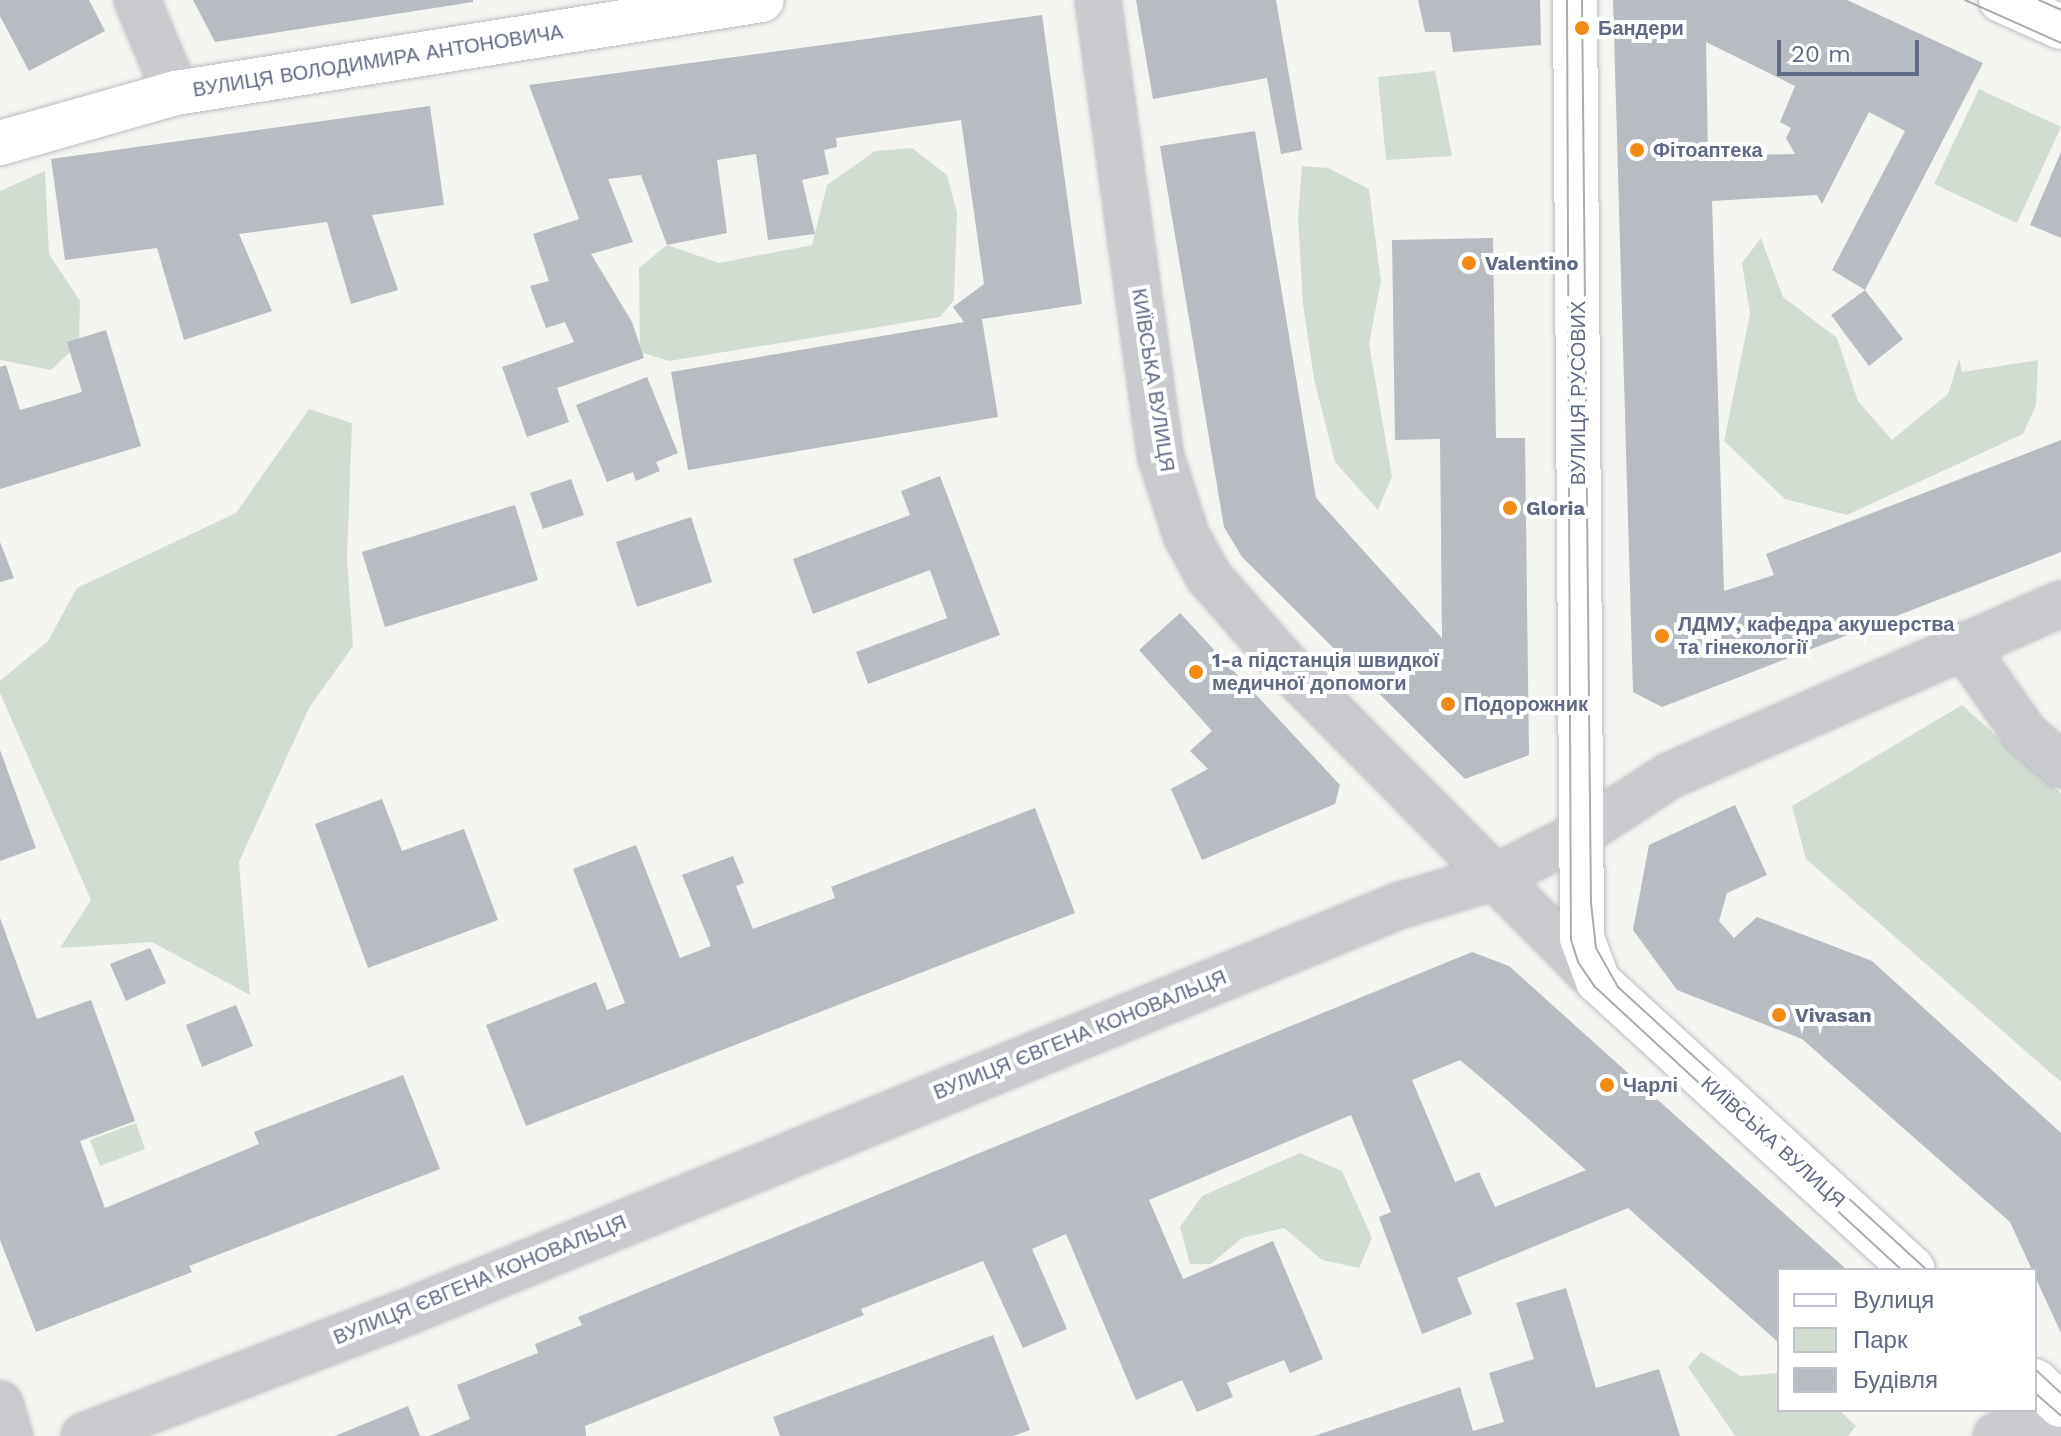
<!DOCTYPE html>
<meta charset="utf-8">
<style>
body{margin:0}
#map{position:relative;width:2061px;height:1436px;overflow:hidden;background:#f4f5f0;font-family:"Work Sans",sans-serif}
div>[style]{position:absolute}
.green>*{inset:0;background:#d2ddd1}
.building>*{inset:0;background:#b7bbc2}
.roads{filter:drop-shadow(0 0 2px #bbbdc3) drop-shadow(0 0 2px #bbbdc3)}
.street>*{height:44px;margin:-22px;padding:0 22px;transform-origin:22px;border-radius:22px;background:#c9cbcf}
.secondary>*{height:44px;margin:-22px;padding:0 22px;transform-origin:22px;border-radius:22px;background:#fff}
.tram>*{height:2px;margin:-1px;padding:0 1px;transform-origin:1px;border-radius:1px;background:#aaacb4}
.dots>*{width:22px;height:22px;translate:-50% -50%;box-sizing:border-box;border:4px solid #fff;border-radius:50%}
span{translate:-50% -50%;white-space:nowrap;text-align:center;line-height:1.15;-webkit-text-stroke:8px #fff;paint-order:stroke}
.poi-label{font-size:20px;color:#616a85;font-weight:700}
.left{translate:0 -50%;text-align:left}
.street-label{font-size:20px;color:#616a85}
.legend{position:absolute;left:1777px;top:1268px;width:260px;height:144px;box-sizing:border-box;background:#fff;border:2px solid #c0c3ce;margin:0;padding:10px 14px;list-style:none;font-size:24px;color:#616a85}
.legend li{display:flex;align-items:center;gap:16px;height:40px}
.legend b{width:40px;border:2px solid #c0c3ce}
.scale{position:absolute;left:1777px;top:40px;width:142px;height:36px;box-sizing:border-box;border:4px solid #616a85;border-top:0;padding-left:10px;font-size:24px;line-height:28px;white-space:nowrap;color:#616a85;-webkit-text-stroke:6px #fff;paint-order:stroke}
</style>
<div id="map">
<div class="green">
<div style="clip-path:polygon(1435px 71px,1452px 156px,1386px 160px,1378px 77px)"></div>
<div style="clip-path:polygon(1979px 89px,2061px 127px,2017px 223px,1934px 184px)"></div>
<div style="clip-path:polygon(912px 148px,947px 175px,957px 213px,954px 300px,940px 317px,669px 361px,640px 352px,639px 268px,667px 245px,719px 263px,812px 245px,827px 185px,875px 151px)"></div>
<div style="clip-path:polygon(1302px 166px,1328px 168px,1369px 189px,1381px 281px,1369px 344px,1392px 477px,1378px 510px,1335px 462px,1314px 379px,1303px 304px,1298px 218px)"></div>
<div style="clip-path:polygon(45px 171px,49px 254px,80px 301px,79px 344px,51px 370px,0 360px,0 191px)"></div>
<div style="clip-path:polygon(1761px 238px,1783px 297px,1837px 338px,1858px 401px,1892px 440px,1948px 394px,1959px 359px,1962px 372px,2038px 360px,2036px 405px,2023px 434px,1847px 515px,1785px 499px,1724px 441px,1750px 314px,1742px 263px)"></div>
<div style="clip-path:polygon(309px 409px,352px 423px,347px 558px,353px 646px,309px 708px,239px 862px,250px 995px,152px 942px,60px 948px,91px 900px,0 693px,0 681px,48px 641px,77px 588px,236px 513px)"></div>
<div style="clip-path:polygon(1962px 705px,2061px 794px,2061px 1082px,1806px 859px,1792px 806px)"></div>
<div style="clip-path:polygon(136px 1123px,145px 1149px,100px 1166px,90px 1140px)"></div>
<div style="clip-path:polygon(1300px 1153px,1342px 1171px,1372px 1238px,1359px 1268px,1322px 1260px,1284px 1228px,1242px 1238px,1211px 1264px,1190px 1264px,1180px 1227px,1202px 1196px)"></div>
<div style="clip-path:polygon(1701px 1352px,1741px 1376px,1779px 1373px,1779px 1410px,1839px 1410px,1856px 1426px,1848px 1436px,1735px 1436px,1688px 1367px)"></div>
</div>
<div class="building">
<div style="clip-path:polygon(0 0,89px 0,105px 31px,29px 71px,0 16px)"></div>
<div style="clip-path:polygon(193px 0,473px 0,473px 2px,215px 42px)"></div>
<div style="clip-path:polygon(1136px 0,1276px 0,1302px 150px,1281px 154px,1267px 78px,1153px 99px)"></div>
<div style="clip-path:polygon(1418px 0,1540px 0,1541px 45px,1453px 52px,1450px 32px,1425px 32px)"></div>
<div style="clip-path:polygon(evenodd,1613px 0,1847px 0,1983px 63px,1865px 290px,1903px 339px,1869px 366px,1831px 315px,1865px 290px,1832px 270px,1905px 131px,1869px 112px,1822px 204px,1817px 195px,1712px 201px,1724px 591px,1774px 575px,1766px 554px,2061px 440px,2061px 552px,1662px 707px,1633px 692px,1613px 0,1706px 42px,1795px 86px,1780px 122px,1791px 128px,1786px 138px,1795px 154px,1708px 156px,1706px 42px)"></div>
<div style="clip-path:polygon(1042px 15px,1082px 304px,982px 319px,998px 417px,688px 470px,671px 372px,964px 322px,953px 307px,984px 284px,961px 120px,836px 138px,837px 147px,824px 150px,829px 174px,802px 180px,815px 234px,768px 240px,756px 154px,717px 160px,727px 233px,667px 245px,641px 175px,608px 179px,633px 242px,591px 254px,632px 322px,644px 358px,557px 388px,569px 422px,527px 437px,502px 367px,574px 342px,565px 322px,546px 328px,530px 286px,549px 281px,533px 234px,579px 219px,529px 85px)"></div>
<div style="clip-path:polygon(430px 106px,444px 205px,372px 215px,398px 290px,351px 304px,327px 222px,239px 234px,272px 311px,184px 340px,157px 248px,65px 260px,51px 159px)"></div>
<div style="clip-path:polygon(1255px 131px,1316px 498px,1442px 638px,1440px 439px,1395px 440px,1392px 240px,1493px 238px,1496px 438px,1525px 438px,1529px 755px,1465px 779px,1242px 557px,1224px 527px,1160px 146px)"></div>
<div style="clip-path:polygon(2061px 152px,2061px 238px,2030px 225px)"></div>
<div style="clip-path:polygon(106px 330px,141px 446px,0 489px,0 367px,6px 365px,20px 410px,82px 392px,67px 342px)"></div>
<div style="clip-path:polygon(647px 377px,678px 453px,656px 462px,660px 471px,636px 481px,633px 472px,607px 482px,576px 405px)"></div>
<div style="clip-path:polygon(940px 476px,1000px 635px,868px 684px,856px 652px,947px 618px,930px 570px,813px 614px,793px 559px,910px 515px,901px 491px)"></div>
<div style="clip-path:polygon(571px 479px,584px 515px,543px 529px,530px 493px)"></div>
<div style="clip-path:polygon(515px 505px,538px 580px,385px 627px,362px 552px)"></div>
<div style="clip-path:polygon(691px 517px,712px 582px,637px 607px,616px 542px)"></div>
<div style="clip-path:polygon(0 542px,14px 578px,0 582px)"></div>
<div style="clip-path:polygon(1180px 613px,1340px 785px,1335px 804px,1202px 860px,1171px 789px,1208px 769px,1190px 751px,1212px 731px,1139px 650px)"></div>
<div style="clip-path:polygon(0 750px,36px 848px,0 861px)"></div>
<div style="clip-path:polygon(382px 799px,402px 851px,464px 829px,498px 920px,368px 968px,315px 824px)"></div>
<div style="clip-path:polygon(1735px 805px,1767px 875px,1727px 893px,1719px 921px,1734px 938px,1757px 917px,1872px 961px,2061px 1133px,2061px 1333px,2010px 1222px,1802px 1039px,1677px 990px,1633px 930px,1649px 845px)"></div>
<div style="clip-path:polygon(1035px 808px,1075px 913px,526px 1126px,486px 1025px,596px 982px,607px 1010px,625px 1003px,573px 869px,636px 845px,680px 958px,711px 946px,682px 875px,733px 856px,744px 883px,736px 886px,753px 929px,835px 898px,831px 887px)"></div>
<div style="clip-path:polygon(0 918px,37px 1019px,91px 1000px,108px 1046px,135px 1121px,80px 1141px,105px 1208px,259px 1144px,254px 1132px,403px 1075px,440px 1169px,189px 1266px,192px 1272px,36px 1332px,0 1240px)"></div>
<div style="clip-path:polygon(150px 948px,166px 983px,126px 1001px,110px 964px)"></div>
<div style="clip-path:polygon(evenodd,1472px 952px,1509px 966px,1847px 1270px,1779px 1270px,1779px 1343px,1628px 1208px,1457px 1278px,1472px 1314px,1422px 1334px,1379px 1217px,1391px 1212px,1351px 1115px,1149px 1200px,1183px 1279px,1273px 1241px,1323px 1359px,1290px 1373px,1284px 1360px,1227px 1383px,1233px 1397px,1197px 1412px,1182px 1380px,1136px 1400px,1066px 1234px,1032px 1249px,1067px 1329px,1023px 1348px,983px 1261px,861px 1309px,864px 1315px,585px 1426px,586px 1436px,429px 1436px,470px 1419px,457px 1385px,538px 1353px,535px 1344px,582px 1325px,578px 1317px,1472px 952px,1460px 1060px,1506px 1099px,1586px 1170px,1495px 1207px,1479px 1172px,1455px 1182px,1412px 1080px,1460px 1060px)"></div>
<div style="clip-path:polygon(236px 1005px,253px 1046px,202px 1067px,186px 1025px)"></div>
<div style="clip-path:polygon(1566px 1288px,1596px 1388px,1659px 1369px,1680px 1436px,1314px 1436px,1460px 1387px,1473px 1431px,1504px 1422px,1489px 1373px,1534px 1359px,1516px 1303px)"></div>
<div style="clip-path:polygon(993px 1335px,1030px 1430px,1013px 1436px,780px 1436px,773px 1417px)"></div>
<div style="clip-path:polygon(408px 1406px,420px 1436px,335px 1436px)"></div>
</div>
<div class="roads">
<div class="street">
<div style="left:137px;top:0;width:101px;rotate:67.2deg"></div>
<div style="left:1098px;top:0;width:461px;rotate:82.2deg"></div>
<div style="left:1161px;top:457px;width:82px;rotate:72.2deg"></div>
<div style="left:1186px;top:535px;width:48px;rotate:61.3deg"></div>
<div style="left:1209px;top:577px;width:132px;rotate:48.7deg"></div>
<div style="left:1296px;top:676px;width:429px;rotate:45.3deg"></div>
<div style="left:1963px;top:645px;width:108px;rotate:55.1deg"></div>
<div style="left:2025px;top:734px;width:48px;rotate:40.7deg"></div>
<div style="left:0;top:1404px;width:34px;rotate:73deg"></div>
<div style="left:84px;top:1436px;width:338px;rotate:-21deg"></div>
<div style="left:400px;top:1315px;width:1079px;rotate:-22.28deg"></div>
<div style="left:1398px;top:906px;width:104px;rotate:-16.7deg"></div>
<div style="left:1498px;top:876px;width:92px;rotate:-27.1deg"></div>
<div style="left:1580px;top:834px;width:106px;rotate:-33.1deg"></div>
<div style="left:1669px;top:776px;width:428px;rotate:-23.7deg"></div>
<div style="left:1996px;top:1436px;width:68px;rotate:-17.9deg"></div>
</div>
<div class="secondary">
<div style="left:1575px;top:0;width:938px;rotate:89.57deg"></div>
<div style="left:1582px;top:938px;width:46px;rotate:69.6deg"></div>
<div style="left:1598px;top:981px;width:427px;rotate:42.5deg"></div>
<div style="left:2001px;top:0;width:66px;rotate:24.2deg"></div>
<div style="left:0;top:143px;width:183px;rotate:-15.9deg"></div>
<div style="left:176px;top:93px;width:593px;rotate:-9.02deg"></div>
<div style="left:2035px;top:1381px;width:35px;rotate:43deg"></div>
</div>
</div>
<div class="tram">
<div style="left:1567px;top:0;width:940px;rotate:89.76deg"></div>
<div style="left:1571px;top:940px;width:23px;rotate:72deg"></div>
<div style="left:1578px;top:962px;width:30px;rotate:56deg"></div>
<div style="left:1595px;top:987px;width:418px;rotate:42.7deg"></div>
<div style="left:1582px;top:0;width:903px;rotate:89.43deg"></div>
<div style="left:1591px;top:903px;width:45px;rotate:83.7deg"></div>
<div style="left:1596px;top:948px;width:45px;rotate:60.6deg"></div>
<div style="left:1618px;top:987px;width:419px;rotate:42.5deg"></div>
<div style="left:1965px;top:0;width:105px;rotate:24.1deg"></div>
<div style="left:2039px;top:0;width:24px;rotate:24deg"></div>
<div style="left:2035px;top:1369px;width:35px;rotate:43deg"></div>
<div style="left:2035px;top:1393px;width:35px;rotate:41deg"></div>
</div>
<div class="dots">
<div style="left:1582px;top:28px;background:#f28a13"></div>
<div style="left:1637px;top:150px;background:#f28a13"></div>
<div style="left:1469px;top:263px;background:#f28a13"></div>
<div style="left:1510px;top:508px;background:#f28a13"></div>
<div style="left:1662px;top:636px;background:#f28a13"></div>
<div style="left:1196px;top:672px;background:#f28a13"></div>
<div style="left:1448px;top:704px;background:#f28a13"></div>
<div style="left:1779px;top:1015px;background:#f28a13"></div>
<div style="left:1607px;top:1085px;background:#f28a13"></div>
</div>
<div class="poi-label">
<span class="left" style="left:1598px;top:28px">Бандери</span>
<span class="left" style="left:1653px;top:150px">Фітоаптека</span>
<span class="left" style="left:1485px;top:263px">Valentino</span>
<span class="left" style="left:1526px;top:508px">Gloria</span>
<span class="left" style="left:1678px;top:636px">ЛДМУ, кафедра акушерства<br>та гінекології</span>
<span class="left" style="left:1212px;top:672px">1-а підстанція швидкої<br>медичної допомоги</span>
<span class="left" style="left:1464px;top:704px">Подорожник</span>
<span class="left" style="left:1795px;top:1015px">Vivasan</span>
<span class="left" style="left:1623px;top:1085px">Чарлі</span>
</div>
<div class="street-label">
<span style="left:378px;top:61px;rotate:-9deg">ВУЛИЦЯ ВОЛОДИМИРА АНТОНОВИЧА</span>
<span style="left:1153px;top:380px;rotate:81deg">КИЇВСЬКА ВУЛИЦЯ</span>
<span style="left:1578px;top:393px;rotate:-90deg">ВУЛИЦЯ РУСОВИХ</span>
<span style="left:1080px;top:1035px;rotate:-22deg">ВУЛИЦЯ ЄВГЕНА КОНОВАЛЬЦЯ</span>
<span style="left:1773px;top:1142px;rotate:42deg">КИЇВСЬКА ВУЛИЦЯ</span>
<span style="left:480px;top:1280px;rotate:-22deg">ВУЛИЦЯ ЄВГЕНА КОНОВАЛЬЦЯ</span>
</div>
<ul class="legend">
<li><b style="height:10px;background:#fff"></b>Вулиця</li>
<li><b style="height:22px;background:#d2ddd1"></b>Парк</li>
<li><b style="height:22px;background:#b7bbc2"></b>Будівля</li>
</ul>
<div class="scale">20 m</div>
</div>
